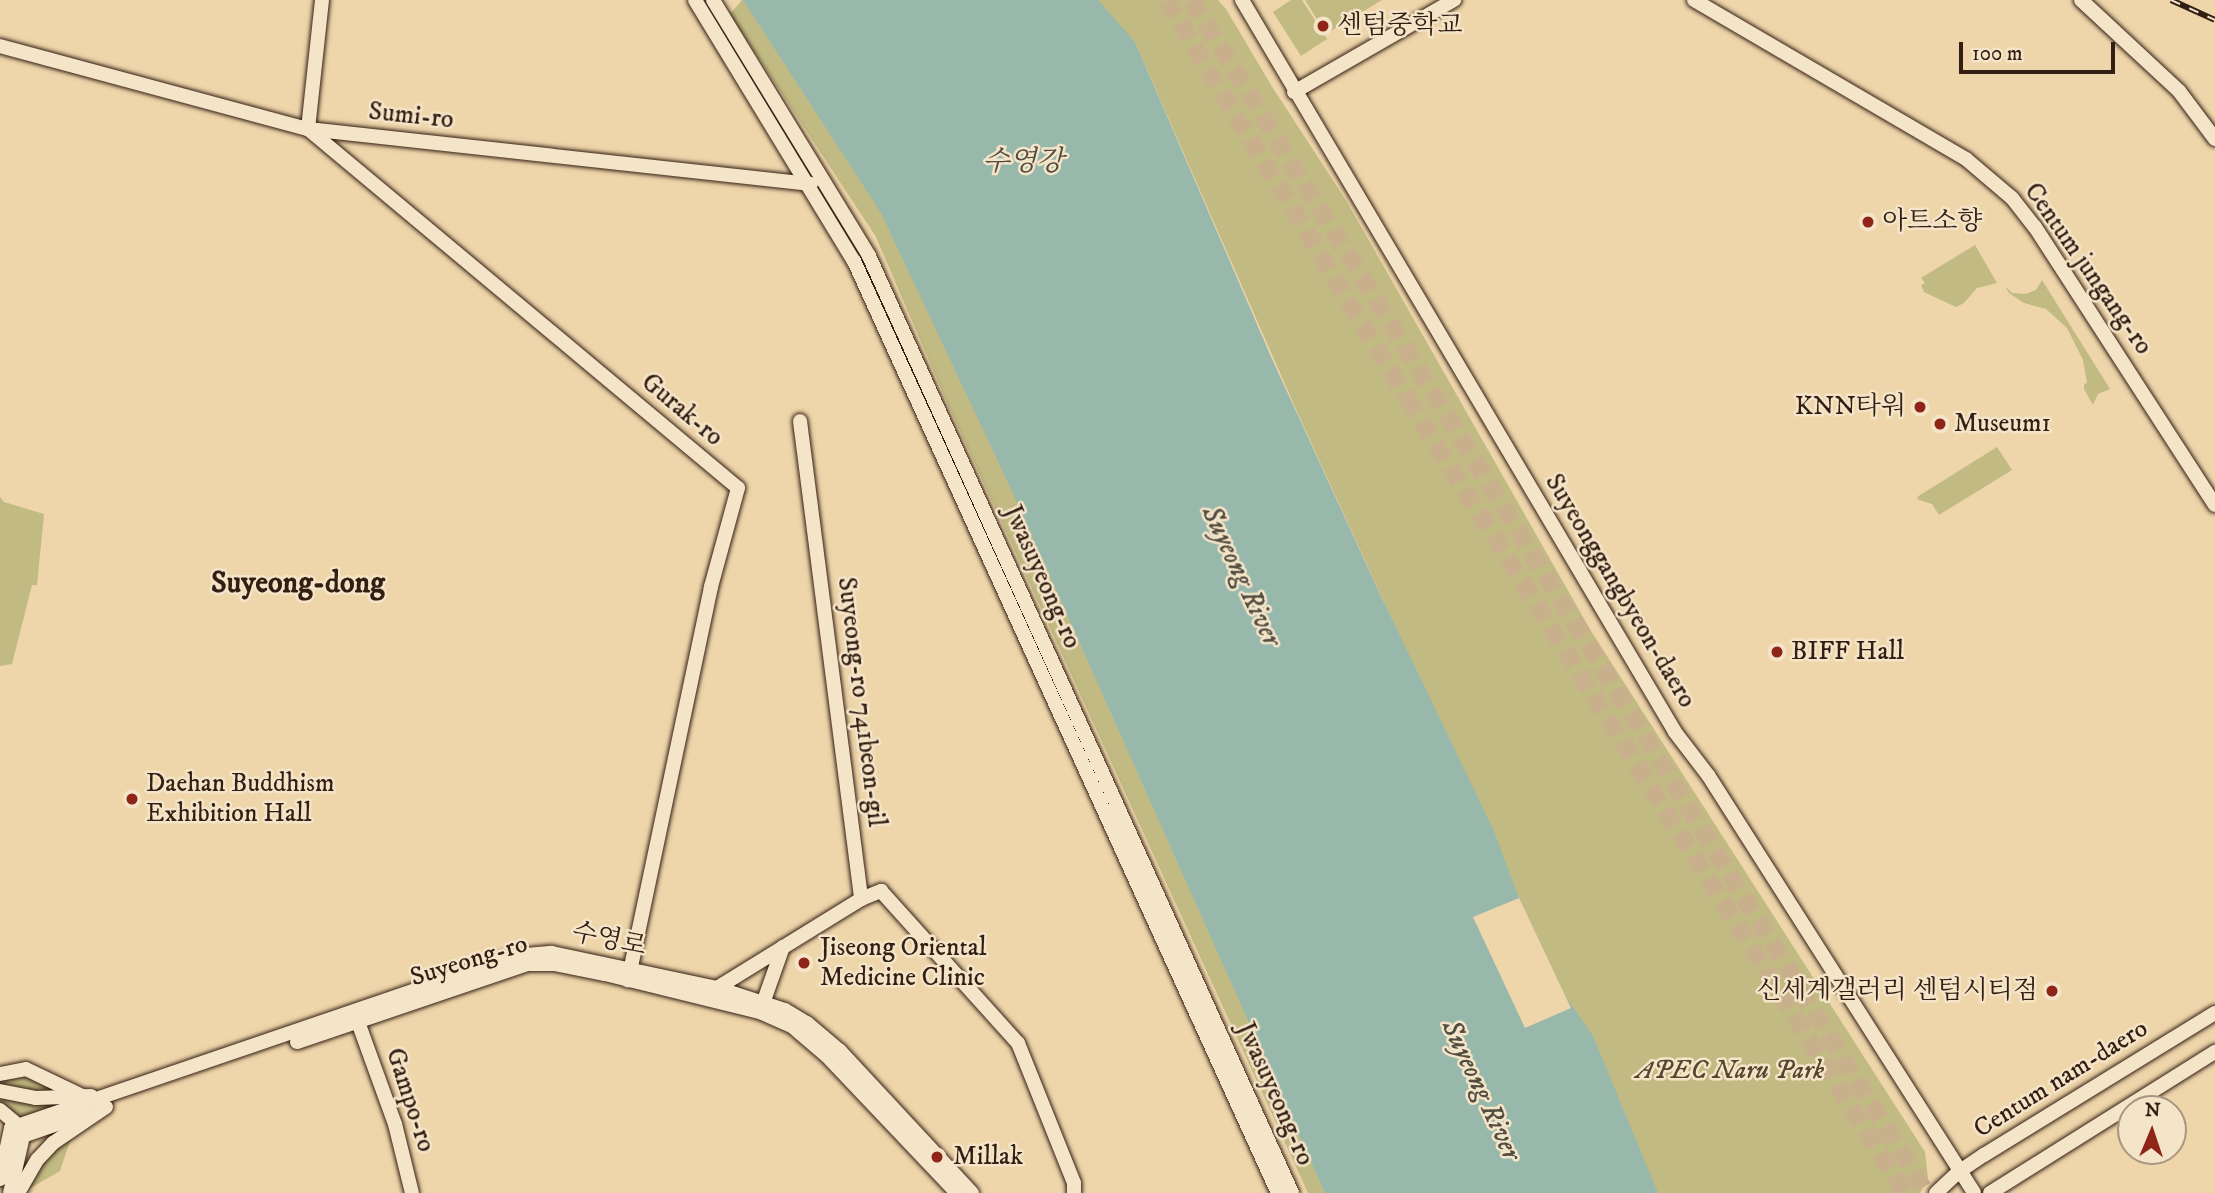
<!DOCTYPE html>
<meta charset="utf-8">
<style>
body{margin:0}
#map{position:relative;width:2215px;height:1193px;overflow:hidden;background:#eed5aa;font-family:"IM FELL DW Pica","Noto Serif KR",serif}
div>[style]{position:absolute}
.green>*{inset:0;background:#c1bb83}
.water>*{inset:0;background:#99b8ac}
.pier>*{inset:0;background:#eed5aa}
.highway-tunnel>*{height:18px;margin-top:-9px;transform-origin:0;background:repeating-linear-gradient(90deg,#c9b08c 0 18px,transparent 0 27px)}
.roads{filter:drop-shadow(0 0 2px #331e13) drop-shadow(0 0 2px #331e13)}
.secondary>*{height:14px;margin:-7px;padding:0 7px;transform-origin:7px;border-radius:7px;background:#f4e4c8}
.rail>*{height:6px;margin-top:-3px;transform-origin:0;background:repeating-linear-gradient(90deg,#f4e4c8 0 10px,#331e13 0 20px);box-sizing:border-box;border-block:2px solid #331e13}
.dots>*{width:19px;height:19px;translate:-50% -50%;box-sizing:border-box;border:4px solid #f4e4c8;border-radius:50%}
span{translate:-50% -50%;white-space:nowrap;text-align:center;line-height:1.15;-webkit-text-stroke:5px #f4e4c8;paint-order:stroke}
.poi-label{font-size:26px;color:#331e13}
.left{translate:0 -50%;text-align:left}
.right{translate:-100% -50%;text-align:right}
.street-label{font-size:26px;color:#331e13}
.park-label{font-size:26px;color:#56452f;font-style:italic}
.water-label{font-size:28px;color:#524c41;font-style:italic}
.quarter-label{font-size:30px;color:#331e13;font-weight:700}
.north{position:absolute;left:2117px;top:1095px;width:70px;height:70px;box-sizing:border-box;background:#f4e4c8;border:2px solid #a79580;border-radius:50%;rotate:2deg;font-size:19px;font-weight:700;line-height:28px;text-align:center;color:#331e13}
.north::after{content:'';display:block;margin:auto;width:24px;height:32px;background:#8f2418;clip-path:polygon(50% 0,100% 100%,50% 72%,0 100%)}
.scale{position:absolute;left:1959px;top:42px;width:156px;height:32px;box-sizing:border-box;border:4px solid #331e13;border-top:0;padding-left:9px;font-size:21px;line-height:24px;white-space:nowrap;color:#331e13;-webkit-text-stroke:5px #f4e4c8;paint-order:stroke}
</style>
<div id="map">
<div class="green">
<div style="clip-path:polygon(742px 0,761px 0,897px 221px,1336px 1193px,1308px 1193px,949px 407px,876px 237px,730px 14px)"></div>
<div style="clip-path:polygon(1095px 0,1218px 0,1226px 9px,1271px 85px,1347px 202px,1591px 631px,1925px 1152px,1928px 1179px,1920px 1193px,1654px 1193px,1298px 414px,1135px 42px)"></div>
<div style="clip-path:polygon(1291px 0,1302px 0,1327px 39px,1301px 56px,1273px 12px)"></div>
<div style="clip-path:polygon(1305px 0,1382px 0,1326px 34px)"></div>
<div style="clip-path:polygon(1975px 245px,1997px 283px,1977px 288px,1964px 303px,1956px 307px,1924px 292px,1921px 285px,1925px 283px,1921px 278px)"></div>
<div style="clip-path:polygon(2042px 280px,2110px 389px,2098px 394px,2093px 405px,2084px 389px,2084px 384px,2087px 383px,2083px 360px,2067px 328px,2046px 309px,2024px 303px,2009px 293px,2005px 286px,2012px 293px,2026px 294px,2036px 290px)"></div>
<div style="clip-path:polygon(1997px 447px,2012px 470px,1939px 515px,1932px 504px,1919px 500px,1917px 497px)"></div>
<div style="clip-path:polygon(0 497px,4px 502px,44px 514px,37px 585px,32px 585px,12px 664px,0 666px)"></div>
<div style="clip-path:polygon(25px 1074px,62px 1093px,0 1087px,0 1078px)"></div>
<div style="clip-path:polygon(0 1097px,69px 1102px,20px 1120px,0 1102px)"></div>
<div style="clip-path:polygon(72px 1135px,60px 1171px,27px 1190px,43px 1161px)"></div>
</div>
<div class="water">
<div style="clip-path:polygon(743px 0,1098px 0,1135px 42px,1272px 359px,1380px 594px,1494px 831px,1519px 898px,1564px 994px,1593px 1036px,1658px 1193px,1325px 1193px,1011px 489px,881px 213px)"></div>
</div>
<div class="pier">
<div style="clip-path:polygon(1519px 898px,1571px 1008px,1525px 1028px,1473px 917px)"></div>
</div>
<div class="highway-tunnel">
<div style="left:1166px;top:0;width:465px;rotate:58.8deg"></div>
<div style="left:1407px;top:398px;width:938px;rotate:57.94deg"></div>
<div style="left:1191px;top:0;width:1401px;rotate:58.36deg"></div>
</div>
<div class="roads">
<div class="secondary">
<div style="left:695px;top:0;width:306px;rotate:58.7deg"></div>
<div style="left:854px;top:261px;width:1024px;rotate:65.54deg"></div>
<div style="left:713px;top:0;width:300px;rotate:58.6deg"></div>
<div style="left:869px;top:256px;width:1028px;rotate:65.7deg"></div>
<div style="left:1242px;top:0;width:850px;rotate:59.39deg"></div>
<div style="left:1675px;top:732px;width:54px;rotate:52.5deg"></div>
<div style="left:1708px;top:775px;width:495px;rotate:57.5deg"></div>
<div style="left:1694px;top:0;width:315px;rotate:30.3deg"></div>
<div style="left:1966px;top:159px;width:60px;rotate:40.3deg"></div>
<div style="left:2012px;top:198px;width:37px;rotate:52deg"></div>
<div style="left:2035px;top:227px;width:331px;rotate:57.1deg"></div>
<div style="left:2081px;top:0;width:134px;rotate:42.9deg"></div>
<div style="left:2179px;top:91px;width:60px;rotate:53.1deg"></div>
<div style="left:0;top:46px;width:319px;rotate:15.1deg"></div>
<div style="left:308px;top:129px;width:506px;rotate:6.24deg"></div>
<div style="left:1294px;top:92px;width:185px;rotate:-29.9deg"></div>
<div style="left:308px;top:129px;width:560px;rotate:39.86deg"></div>
<div style="left:738px;top:488px;width:103px;rotate:105.3deg"></div>
<div style="left:711px;top:587px;width:402px;rotate:101.9deg"></div>
<div style="left:308px;top:129px;width:130px;rotate:-83.8deg"></div>
<div style="left:800px;top:421px;width:482px;rotate:82.7deg"></div>
<div style="left:717px;top:988px;width:169px;rotate:-31.7deg"></div>
<div style="left:861px;top:899px;width:22px;rotate:-22deg"></div>
<div style="left:881px;top:891px;width:205px;rotate:48deg"></div>
<div style="left:1018px;top:1043px;width:151px;rotate:68.2deg"></div>
<div style="left:1074px;top:1183px;width:10px;rotate:90deg"></div>
<div style="left:761px;top:1009px;width:66px;rotate:-70.5deg"></div>
<div style="left:358px;top:1022px;width:109px;rotate:70.1deg"></div>
<div style="left:395px;top:1124px;width:71px;rotate:76.2deg"></div>
<div style="left:297px;top:1042px;width:243px;rotate:-18.7deg"></div>
<div style="left:527px;top:964px;width:27px"></div>
<div style="left:554px;top:964px;width:52px;rotate:11.1deg"></div>
<div style="left:605px;top:974px;width:160px;rotate:13.8deg"></div>
<div style="left:760px;top:1012px;width:36px;rotate:24deg"></div>
<div style="left:793px;top:1027px;width:45px;rotate:40.5deg"></div>
<div style="left:827px;top:1056px;width:189px;rotate:46.5deg"></div>
<div style="left:0;top:1074px;width:26px;rotate:-11deg"></div>
<div style="left:26px;top:1069px;width:62px;rotate:25.7deg"></div>
<div style="left:0;top:1091px;width:37px;rotate:11deg"></div>
<div style="left:36px;top:1098px;width:55px;rotate:-2.1deg"></div>
<div style="left:0;top:1110px;width:23px;rotate:40deg"></div>
<div style="left:18px;top:1125px;width:12px;rotate:66deg"></div>
<div style="left:23px;top:1136px;width:58px;rotate:102.8deg"></div>
<div style="left:11px;top:1128px;width:533px;rotate:-18.84deg"></div>
<div style="left:515px;top:956px;width:37px;rotate:-5deg"></div>
<div style="left:552px;top:953px;width:169px;rotate:12deg"></div>
<div style="left:717px;top:988px;width:71px;rotate:17.9deg"></div>
<div style="left:785px;top:1010px;width:26px;rotate:31deg"></div>
<div style="left:807px;top:1023px;width:43px;rotate:40.3deg"></div>
<div style="left:840px;top:1051px;width:194px;rotate:47.1deg"></div>
<div style="left:23px;top:1136px;width:70px;rotate:-19.2deg"></div>
<div style="left:0;top:1179px;width:52px;rotate:-77.8deg"></div>
<div style="left:18px;top:1193px;width:39px;rotate:-60deg"></div>
<div style="left:38px;top:1159px;width:22px;rotate:-47deg"></div>
<div style="left:53px;top:1143px;width:64px;rotate:-34.2deg"></div>
<div style="left:1936px;top:1193px;width:33px;rotate:-43deg"></div>
<div style="left:1960px;top:1171px;width:29px;rotate:-34deg"></div>
<div style="left:1984px;top:1155px;width:271px;rotate:-31.6deg"></div>
<div style="left:1990px;top:1193px;width:266px;rotate:-32.1deg"></div>
</div>
</div>
<div class="rail">
<div style="left:2171px;top:0;width:48px;rotate:24.4deg"></div>
</div>
<div class="dots">
<div style="left:1323px;top:26px;background:#8f2418"></div>
<div style="left:1868px;top:222px;background:#8f2418"></div>
<div style="left:1920px;top:407px;background:#8f2418"></div>
<div style="left:1940px;top:424px;background:#8f2418"></div>
<div style="left:1777px;top:652px;background:#8f2418"></div>
<div style="left:132px;top:799px;background:#8f2418"></div>
<div style="left:804px;top:963px;background:#8f2418"></div>
<div style="left:2052px;top:991px;background:#8f2418"></div>
<div style="left:937px;top:1157px;background:#8f2418"></div>
</div>
<div class="poi-label">
<span class="left" style="left:1337px;top:26px">센텀중학교</span>
<span class="left" style="left:1882px;top:222px">아트소향</span>
<span class="right" style="left:1906px;top:407px">KNN타워</span>
<span class="left" style="left:1954px;top:424px">Museum1</span>
<span class="left" style="left:1791px;top:652px">BIFF Hall</span>
<span class="left" style="left:146px;top:799px">Daehan Buddhism<br>Exhibition Hall</span>
<span class="left" style="left:820px;top:963px">Jiseong Oriental<br>Medicine Clinic</span>
<span class="right" style="left:2038px;top:991px">신세계갤러리 센텀시티점</span>
<span class="left" style="left:953px;top:1157px">Millak</span>
</div>
<div class="street-label">
<span style="left:411px;top:116px;rotate:6deg">Sumi-ro</span>
<span style="left:2088px;top:269px;rotate:55deg">Centum jungang-ro</span>
<span style="left:682px;top:410px;rotate:40deg">Gurak-ro</span>
<span style="left:1042px;top:577px;rotate:66deg">Jwasuyeong-ro</span>
<span style="left:1620px;top:591px;rotate:59deg">Suyeonggangbyeon-daero</span>
<span style="left:861px;top:702px;rotate:83deg">Suyeong-ro 741beon-gil</span>
<span style="left:609px;top:940px;rotate:12deg">수영로</span>
<span style="left:469px;top:961px;rotate:-17deg">Suyeong-ro</span>
<span style="left:2061px;top:1079px;rotate:-32deg">Centum nam-daero</span>
<span style="left:1275px;top:1094px;rotate:66deg">Jwasuyeong-ro</span>
<span style="left:410px;top:1100px;rotate:72deg">Gampo-ro</span>
</div>
<div class="park-label">
<span style="left:1730px;top:1071px">APEC Naru Park</span>
</div>
<div class="water-label">
<span style="left:1023px;top:162px">수영강</span>
<span style="left:1241px;top:576px;rotate:65deg">Suyeong River</span>
<span style="left:1481px;top:1090px;rotate:65deg">Suyeong River</span>
</div>
<div class="quarter-label">
<span style="left:298px;top:584px">Suyeong-dong</span>
</div>
<div class="north">N</div>
<div class="scale">100 m</div>
</div>
